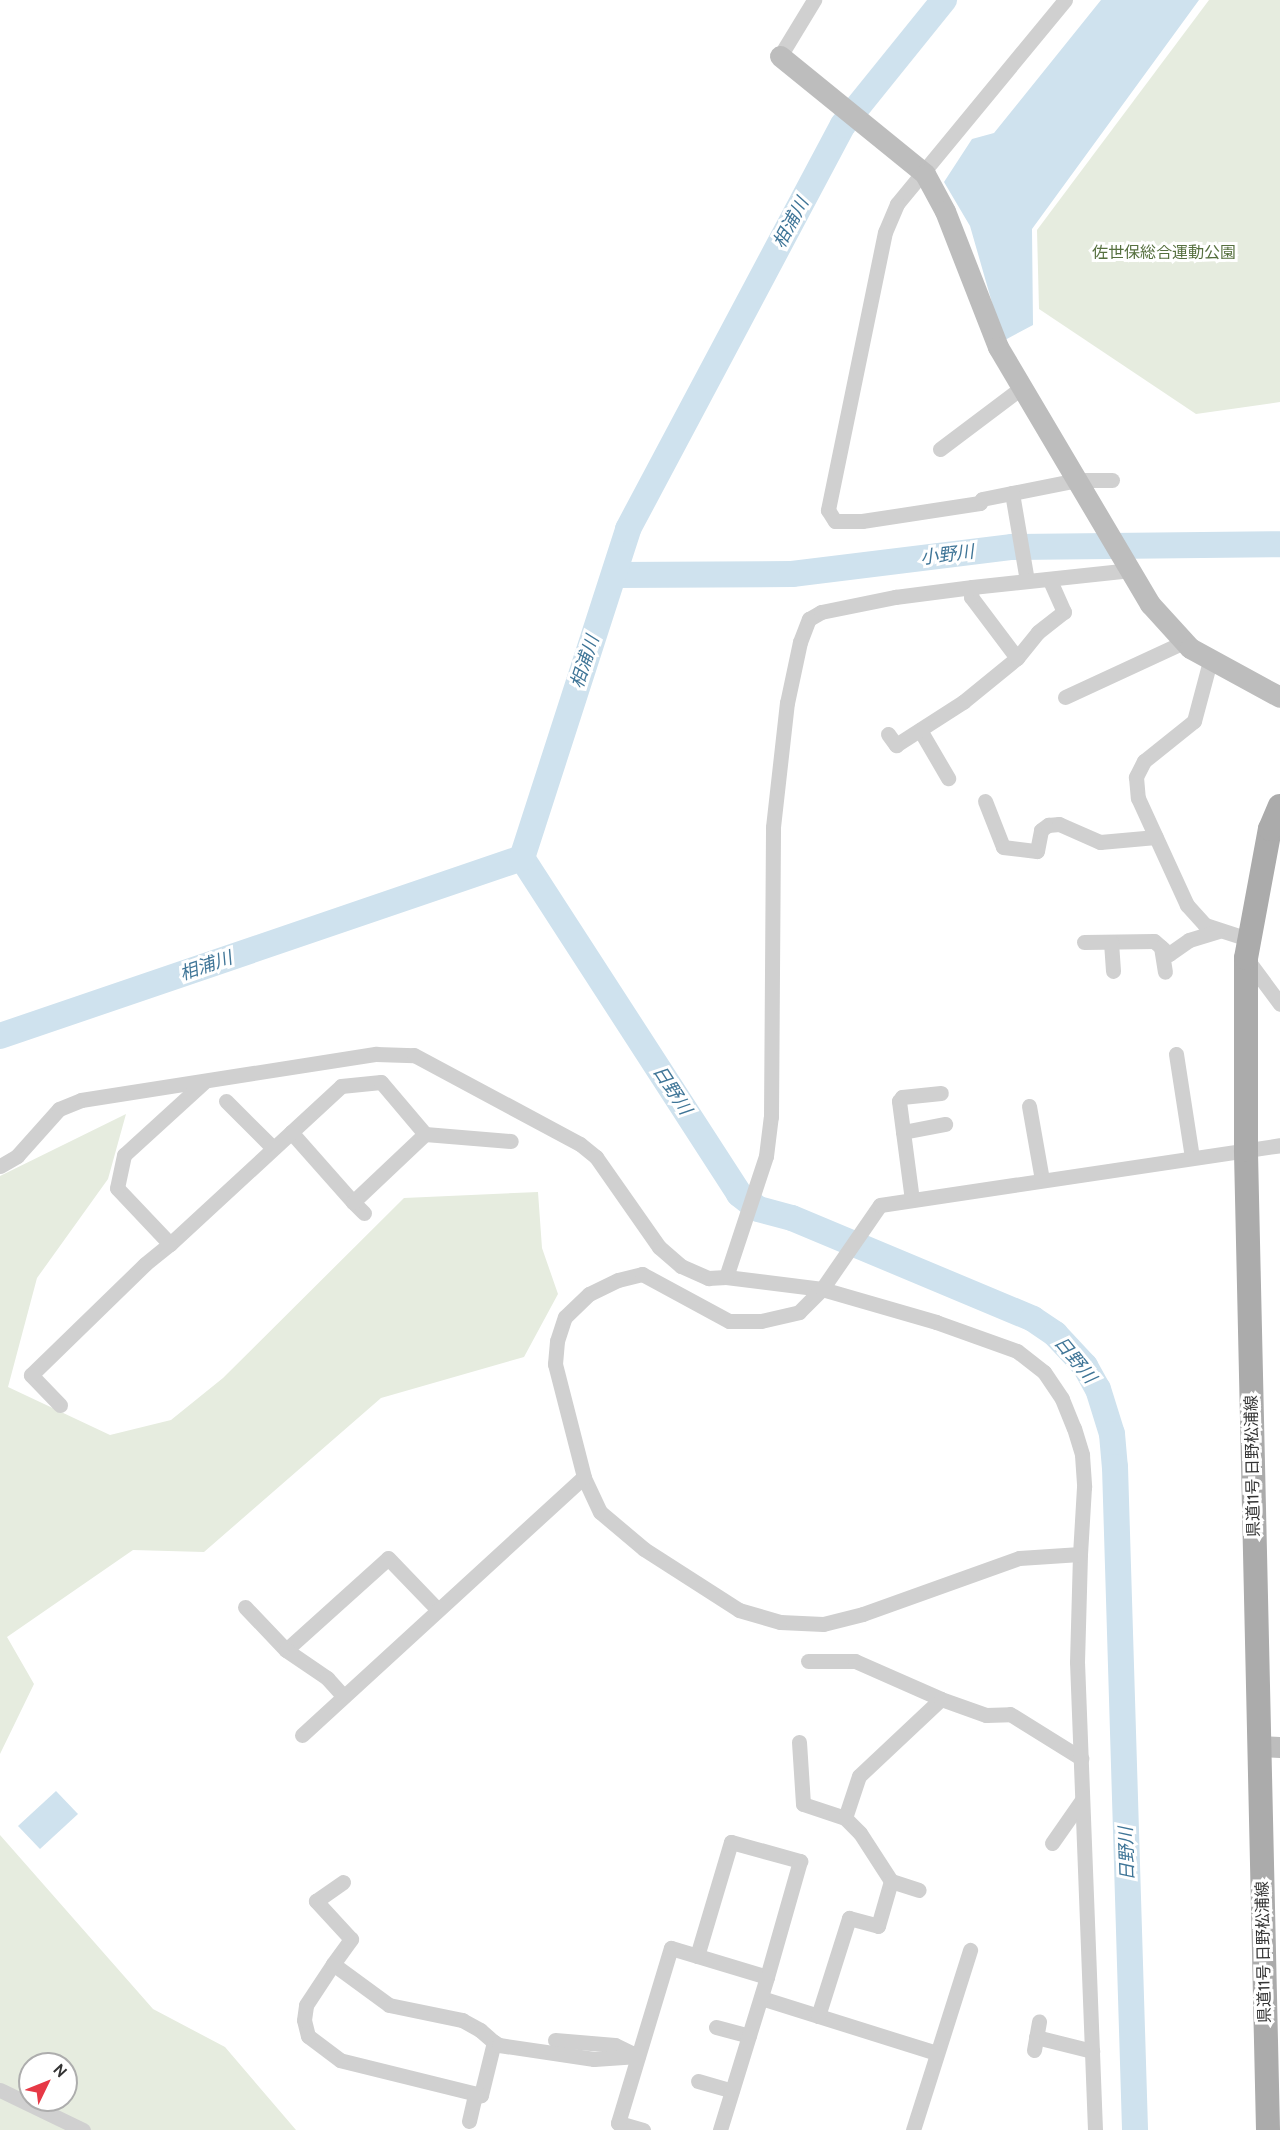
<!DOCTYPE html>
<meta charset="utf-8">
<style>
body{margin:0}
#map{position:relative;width:1280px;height:2130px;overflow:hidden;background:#fff;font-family:Cabin,"Noto Sans JP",sans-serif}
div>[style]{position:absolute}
.green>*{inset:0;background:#e6ecdf}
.water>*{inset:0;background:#cfe2ee}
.river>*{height:26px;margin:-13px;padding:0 13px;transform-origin:13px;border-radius:13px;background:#cfe2ee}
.street>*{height:15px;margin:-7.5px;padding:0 7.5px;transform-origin:7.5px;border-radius:7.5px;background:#d0d0d0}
.secondary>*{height:21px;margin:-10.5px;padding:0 10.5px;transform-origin:10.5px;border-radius:10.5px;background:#bdbdbd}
.primary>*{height:24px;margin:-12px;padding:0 12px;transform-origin:12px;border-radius:12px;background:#ababab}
span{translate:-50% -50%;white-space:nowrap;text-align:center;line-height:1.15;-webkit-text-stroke:6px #fff;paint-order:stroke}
.park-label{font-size:16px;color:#56703f}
.street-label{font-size:16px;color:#333}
.water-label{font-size:18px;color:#3f7597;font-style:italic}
.north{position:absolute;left:18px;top:2052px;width:60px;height:60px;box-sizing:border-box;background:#fff;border:2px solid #adadad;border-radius:50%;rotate:47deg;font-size:16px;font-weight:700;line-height:24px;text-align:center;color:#333}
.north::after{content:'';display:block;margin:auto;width:21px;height:27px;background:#e63946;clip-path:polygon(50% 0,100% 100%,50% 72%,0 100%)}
</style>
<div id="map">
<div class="green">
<div style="clip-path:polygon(1209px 0,1280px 0,1280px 402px,1196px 414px,1039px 309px,1037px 230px)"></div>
<div style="clip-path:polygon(126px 1114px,108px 1179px,37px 1278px,8px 1387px,110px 1435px,171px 1420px,223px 1378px,404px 1198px,538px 1192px,542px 1248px,558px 1294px,524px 1357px,381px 1398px,204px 1552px,133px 1550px,7px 1637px,34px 1684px,0 1754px,0 1176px)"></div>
<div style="clip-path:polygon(evenodd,0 1835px,153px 2009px,225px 2047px,296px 2130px,0 2130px,0 1835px,30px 2064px,66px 2064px,66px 2100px,30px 2100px,30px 2064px)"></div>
</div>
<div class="water">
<div style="clip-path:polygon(1101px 0,1199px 0,1032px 229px,1033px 325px,1003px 341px,970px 226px,944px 182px,972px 139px,994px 133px)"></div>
<div style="clip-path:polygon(56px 1791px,78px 1814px,40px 1849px,18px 1826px)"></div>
</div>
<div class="river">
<div style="left:615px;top:575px;width:177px;rotate:-0.3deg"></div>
<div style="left:792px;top:574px;width:222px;rotate:-7deg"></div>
<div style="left:1012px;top:547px;width:268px;rotate:-0.6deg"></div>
<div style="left:522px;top:858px;width:400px;rotate:57.1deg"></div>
<div style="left:739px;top:1194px;width:24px;rotate:38deg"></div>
<div style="left:758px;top:1209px;width:35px;rotate:15deg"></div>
<div style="left:792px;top:1218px;width:261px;rotate:22.7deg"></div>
<div style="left:1033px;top:1319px;width:27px;rotate:34deg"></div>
<div style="left:1055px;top:1334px;width:44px;rotate:46.8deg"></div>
<div style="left:1085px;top:1366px;width:26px;rotate:61deg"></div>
<div style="left:1098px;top:1389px;width:47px;rotate:72.7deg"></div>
<div style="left:1112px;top:1434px;width:33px;rotate:85deg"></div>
<div style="left:1115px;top:1467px;width:663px;rotate:88.27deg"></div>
<div style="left:0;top:1036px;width:552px;rotate:-18.83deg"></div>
<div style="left:522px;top:858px;width:346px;rotate:-72.1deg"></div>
<div style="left:628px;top:529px;width:458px;rotate:-62deg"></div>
<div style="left:843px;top:125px;width:161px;rotate:-51.1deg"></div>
</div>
<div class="street">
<div style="left:1065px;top:0;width:264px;rotate:129.5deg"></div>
<div style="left:897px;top:204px;width:30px;rotate:113deg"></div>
<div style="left:885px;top:232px;width:284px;rotate:101.6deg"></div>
<div style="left:828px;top:510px;width:13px;rotate:58deg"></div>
<div style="left:835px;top:521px;width:27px"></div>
<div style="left:862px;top:521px;width:119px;rotate:-8.7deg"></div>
<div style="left:980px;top:503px;width:4px;rotate:-63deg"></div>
<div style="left:982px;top:499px;width:98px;rotate:-11.2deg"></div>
<div style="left:1078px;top:480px;width:34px"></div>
<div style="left:780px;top:56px;width:66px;rotate:-58.7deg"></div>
<div style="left:940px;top:449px;width:101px;rotate:-37deg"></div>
<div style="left:1012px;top:493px;width:89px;rotate:80.3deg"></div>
<div style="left:1017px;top:658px;width:33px;rotate:-51deg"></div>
<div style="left:1038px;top:632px;width:33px;rotate:-38deg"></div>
<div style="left:1064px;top:612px;width:36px;rotate:-114deg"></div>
<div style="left:1210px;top:661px;width:62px;rotate:104.9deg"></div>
<div style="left:1194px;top:721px;width:64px;rotate:141.3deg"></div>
<div style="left:1144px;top:761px;width:18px;rotate:117deg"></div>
<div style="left:1136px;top:777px;width:21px;rotate:85deg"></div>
<div style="left:1138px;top:798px;width:118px;rotate:65.4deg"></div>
<div style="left:1187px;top:905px;width:27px;rotate:48deg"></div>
<div style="left:1205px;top:925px;width:45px;rotate:18deg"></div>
<div style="left:1065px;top:697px;width:131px;rotate:-24.8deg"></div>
<div style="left:920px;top:730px;width:56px;rotate:59.7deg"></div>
<div style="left:888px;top:734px;width:14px;rotate:54deg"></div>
<div style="left:896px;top:745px;width:80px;rotate:-32.7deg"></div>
<div style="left:963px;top:702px;width:70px;rotate:-39.2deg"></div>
<div style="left:1017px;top:658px;width:76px;rotate:-127deg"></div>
<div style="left:971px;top:597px;width:10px;rotate:-84deg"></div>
<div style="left:972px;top:587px;width:160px;rotate:-6.1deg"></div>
<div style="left:985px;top:801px;width:49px;rotate:68.6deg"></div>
<div style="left:1003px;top:847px;width:34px;rotate:7deg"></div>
<div style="left:1037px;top:851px;width:21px;rotate:-79deg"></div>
<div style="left:1041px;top:830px;width:9px;rotate:-36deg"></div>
<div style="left:1048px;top:825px;width:11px;rotate:-5deg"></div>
<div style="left:1059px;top:824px;width:45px;rotate:23.7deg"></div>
<div style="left:1100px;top:842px;width:56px;rotate:-5.1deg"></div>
<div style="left:1084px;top:942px;width:70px;rotate:-0.8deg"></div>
<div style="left:1154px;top:941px;width:20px;rotate:41deg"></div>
<div style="left:1169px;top:954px;width:24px;rotate:-35deg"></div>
<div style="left:1189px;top:940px;width:30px;rotate:-17deg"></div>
<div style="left:1111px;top:942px;width:29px;rotate:86deg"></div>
<div style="left:1161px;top:947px;width:25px;rotate:81deg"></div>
<div style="left:1246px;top:958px;width:57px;rotate:53.5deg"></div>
<div style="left:1176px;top:1054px;width:104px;rotate:81.2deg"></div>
<div style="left:226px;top:1101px;width:66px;rotate:45deg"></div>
<div style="left:1029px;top:1106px;width:75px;rotate:80deg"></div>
<div style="left:291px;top:1132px;width:94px;rotate:48.5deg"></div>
<div style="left:903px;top:1132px;width:43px;rotate:-10.8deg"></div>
<div style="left:0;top:1166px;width:20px;rotate:-30deg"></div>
<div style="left:17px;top:1156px;width:63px;rotate:-48.2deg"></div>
<div style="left:59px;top:1109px;width:24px;rotate:-22deg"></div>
<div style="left:81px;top:1100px;width:299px;rotate:-8.9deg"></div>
<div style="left:376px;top:1054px;width:38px;rotate:2deg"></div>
<div style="left:414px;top:1055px;width:188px;rotate:28.2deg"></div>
<div style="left:580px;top:1144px;width:21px;rotate:39deg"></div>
<div style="left:596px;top:1157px;width:110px;rotate:55deg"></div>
<div style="left:659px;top:1247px;width:29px;rotate:41deg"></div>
<div style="left:681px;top:1266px;width:30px;rotate:24deg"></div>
<div style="left:708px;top:1278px;width:18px;rotate:-3deg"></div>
<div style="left:726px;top:1277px;width:97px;rotate:7.1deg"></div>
<div style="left:822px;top:1289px;width:119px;rotate:16.1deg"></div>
<div style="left:936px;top:1322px;width:86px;rotate:19.7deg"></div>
<div style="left:1017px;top:1351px;width:34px;rotate:38deg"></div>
<div style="left:1044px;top:1372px;width:32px;rotate:56deg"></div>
<div style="left:1062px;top:1399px;width:31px;rotate:68deg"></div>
<div style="left:1074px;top:1428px;width:28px;rotate:73deg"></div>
<div style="left:1082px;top:1455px;width:32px;rotate:86deg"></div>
<div style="left:1084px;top:1487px;width:67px;rotate:93.4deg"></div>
<div style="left:912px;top:1200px;width:100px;rotate:-97.5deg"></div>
<div style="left:899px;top:1101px;width:5px;rotate:-53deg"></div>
<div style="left:902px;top:1097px;width:39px;rotate:-6deg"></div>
<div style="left:364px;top:1213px;width:16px;rotate:-135deg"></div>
<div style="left:353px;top:1202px;width:99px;rotate:-43.4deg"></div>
<div style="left:170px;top:1244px;width:233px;rotate:-42.7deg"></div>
<div style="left:341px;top:1086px;width:40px;rotate:-5.7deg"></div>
<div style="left:381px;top:1082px;width:68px;rotate:49.8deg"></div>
<div style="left:425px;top:1134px;width:86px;rotate:4.7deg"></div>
<div style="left:726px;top:1277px;width:127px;rotate:-71.7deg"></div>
<div style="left:766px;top:1156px;width:39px;rotate:-83deg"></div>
<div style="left:771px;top:1117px;width:290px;rotate:-89.6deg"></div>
<div style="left:773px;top:827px;width:125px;rotate:-83.6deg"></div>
<div style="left:787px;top:703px;width:62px;rotate:-78deg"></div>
<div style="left:800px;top:642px;width:25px;rotate:-69deg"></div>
<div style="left:809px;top:619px;width:14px;rotate:-30deg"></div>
<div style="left:821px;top:612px;width:76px;rotate:-11.5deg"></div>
<div style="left:895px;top:597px;width:78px;rotate:-7.4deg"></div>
<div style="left:60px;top:1405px;width:42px;rotate:-134deg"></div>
<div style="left:31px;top:1375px;width:159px;rotate:-44.2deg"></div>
<div style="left:145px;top:1264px;width:32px;rotate:-39deg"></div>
<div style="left:170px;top:1244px;width:77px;rotate:-133.4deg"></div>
<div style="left:117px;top:1188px;width:34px;rotate:-78deg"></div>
<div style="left:124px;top:1155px;width:108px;rotate:-42.4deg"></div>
<div style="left:245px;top:1607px;width:59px;rotate:46.4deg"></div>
<div style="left:286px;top:1650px;width:137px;rotate:-42deg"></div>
<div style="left:388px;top:1558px;width:71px;rotate:46.1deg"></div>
<div style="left:286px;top:1650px;width:50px;rotate:34.3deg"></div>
<div style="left:327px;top:1678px;width:24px;rotate:48deg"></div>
<div style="left:808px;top:1661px;width:47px"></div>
<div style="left:855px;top:1661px;width:94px;rotate:23.8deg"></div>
<div style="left:302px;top:1735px;width:382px;rotate:-42.5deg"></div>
<div style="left:799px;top:1742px;width:62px;rotate:86.3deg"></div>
<div style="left:803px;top:1804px;width:44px;rotate:18.4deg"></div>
<div style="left:845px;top:1818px;width:21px;rotate:45deg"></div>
<div style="left:860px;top:1833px;width:57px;rotate:57.1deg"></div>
<div style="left:845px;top:1818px;width:44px;rotate:-71.6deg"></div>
<div style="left:859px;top:1776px;width:112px;rotate:-43.2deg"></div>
<div style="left:941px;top:1699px;width:48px;rotate:19.6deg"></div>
<div style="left:986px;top:1715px;width:24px;rotate:-2deg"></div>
<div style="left:1010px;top:1714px;width:84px;rotate:31.8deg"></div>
<div style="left:1052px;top:1843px;width:52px;rotate:-55.1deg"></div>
<div style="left:697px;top:1956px;width:119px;rotate:-73.4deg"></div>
<div style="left:731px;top:1842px;width:72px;rotate:15.4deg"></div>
<div style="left:800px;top:1861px;width:121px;rotate:105.9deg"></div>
<div style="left:333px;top:1964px;width:31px;rotate:-54deg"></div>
<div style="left:351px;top:1939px;width:52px;rotate:-132.6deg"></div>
<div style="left:316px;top:1901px;width:33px;rotate:-35deg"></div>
<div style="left:761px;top:1998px;width:184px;rotate:17.4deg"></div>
<div style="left:818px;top:2016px;width:103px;rotate:-72.4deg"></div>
<div style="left:849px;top:1918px;width:30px;rotate:15deg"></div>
<div style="left:878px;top:1926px;width:47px;rotate:-73.9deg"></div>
<div style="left:891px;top:1881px;width:29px;rotate:18deg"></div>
<div style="left:716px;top:2027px;width:34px;rotate:15deg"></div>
<div style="left:1036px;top:2037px;width:58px;rotate:14deg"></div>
<div style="left:555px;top:2040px;width:60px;rotate:4.8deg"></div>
<div style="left:615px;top:2045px;width:25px;rotate:26deg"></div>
<div style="left:494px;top:2042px;width:55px;rotate:103.8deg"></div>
<div style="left:481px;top:2095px;width:145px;rotate:-166.1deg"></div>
<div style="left:340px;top:2060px;width:40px;rotate:-143deg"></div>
<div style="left:308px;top:2036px;width:16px;rotate:-104deg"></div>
<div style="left:304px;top:2020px;width:15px;rotate:-82deg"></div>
<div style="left:306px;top:2005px;width:49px;rotate:-56.6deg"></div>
<div style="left:333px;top:1964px;width:69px;rotate:36.2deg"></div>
<div style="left:389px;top:2005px;width:75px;rotate:11.6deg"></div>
<div style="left:462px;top:2020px;width:21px;rotate:29deg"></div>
<div style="left:480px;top:2030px;width:18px;rotate:41deg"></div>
<div style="left:494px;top:2042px;width:6px;rotate:31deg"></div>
<div style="left:499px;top:2045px;width:96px;rotate:8.4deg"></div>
<div style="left:594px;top:2059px;width:44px;rotate:-3.9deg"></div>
<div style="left:1034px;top:2050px;width:29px;rotate:-80deg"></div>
<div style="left:698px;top:2081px;width:35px;rotate:16deg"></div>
<div style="left:0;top:2090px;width:92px;rotate:25.7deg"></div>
<div style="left:469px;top:2121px;width:28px;rotate:-77deg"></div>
<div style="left:643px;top:2130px;width:26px;rotate:-164deg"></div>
<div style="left:618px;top:2123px;width:183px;rotate:-73.2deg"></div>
<div style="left:671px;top:1948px;width:100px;rotate:16.8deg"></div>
<div style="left:767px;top:1977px;width:160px;rotate:107.1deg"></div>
<div style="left:913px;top:2130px;width:189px;rotate:-72.4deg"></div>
<div style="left:1095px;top:2130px;width:468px;rotate:-92.2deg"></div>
<div style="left:1077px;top:1662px;width:108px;rotate:-88.4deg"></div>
<div style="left:1080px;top:1554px;width:61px;rotate:176.2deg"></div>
<div style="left:1019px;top:1558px;width:166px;rotate:160.3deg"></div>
<div style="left:863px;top:1614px;width:41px;rotate:166deg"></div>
<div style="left:823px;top:1624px;width:43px;rotate:-177.3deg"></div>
<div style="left:780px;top:1622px;width:43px;rotate:-163.7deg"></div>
<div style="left:739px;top:1610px;width:113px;rotate:-147.3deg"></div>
<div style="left:644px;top:1549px;width:57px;rotate:-139.9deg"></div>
<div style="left:600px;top:1512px;width:38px;rotate:-115deg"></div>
<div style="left:584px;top:1477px;width:117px;rotate:-104.4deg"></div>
<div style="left:555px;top:1364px;width:23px;rotate:-85deg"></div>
<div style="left:557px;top:1341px;width:25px;rotate:-72deg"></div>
<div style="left:565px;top:1317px;width:33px;rotate:-44deg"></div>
<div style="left:589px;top:1294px;width:32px;rotate:-26deg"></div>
<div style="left:618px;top:1280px;width:25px;rotate:-14deg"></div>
<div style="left:642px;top:1274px;width:99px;rotate:28.4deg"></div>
<div style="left:729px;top:1321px;width:32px"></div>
<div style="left:761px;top:1321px;width:39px;rotate:-13deg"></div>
<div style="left:799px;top:1312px;width:33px;rotate:-45deg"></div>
<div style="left:822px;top:1289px;width:102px;rotate:-55.4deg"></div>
<div style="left:880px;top:1205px;width:404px;rotate:-8.5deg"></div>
</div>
<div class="secondary">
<div style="left:780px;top:56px;width:187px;rotate:39.1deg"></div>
<div style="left:925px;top:174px;width:42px;rotate:61.6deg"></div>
<div style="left:945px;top:211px;width:146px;rotate:68.7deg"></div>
<div style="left:998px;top:347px;width:299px;rotate:59.4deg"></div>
<div style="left:1150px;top:604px;width:59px;rotate:47.7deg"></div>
<div style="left:1190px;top:648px;width:102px;rotate:28.6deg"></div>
<div style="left:1259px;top:1746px;width:21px;rotate:3deg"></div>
</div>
<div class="primary">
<div style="left:1268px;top:2130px;width:980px;rotate:-91.29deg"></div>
<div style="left:1246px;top:1150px;width:192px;rotate:-90deg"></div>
<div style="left:1246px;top:958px;width:131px;rotate:-79.5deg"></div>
<div style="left:1270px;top:829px;width:25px;rotate:-67deg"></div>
</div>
<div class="park-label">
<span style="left:1164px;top:253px">佐世保総合運動公園</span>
</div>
<div class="street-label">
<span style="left:1253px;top:1466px;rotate:-91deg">県道11号 日野松浦線</span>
<span style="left:1264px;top:1952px;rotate:-91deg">県道11号 日野松浦線</span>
</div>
<div class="water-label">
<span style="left:791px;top:223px;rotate:-62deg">相浦川</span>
<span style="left:947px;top:555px;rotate:-7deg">小野川</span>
<span style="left:585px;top:662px;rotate:-72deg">相浦川</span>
<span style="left:206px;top:966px;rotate:-19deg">相浦川</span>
<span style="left:672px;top:1090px;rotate:57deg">日野川</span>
<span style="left:1075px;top:1360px;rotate:51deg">日野川</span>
<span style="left:1127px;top:1854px;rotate:-92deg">日野川</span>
</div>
<div class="north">N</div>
</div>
